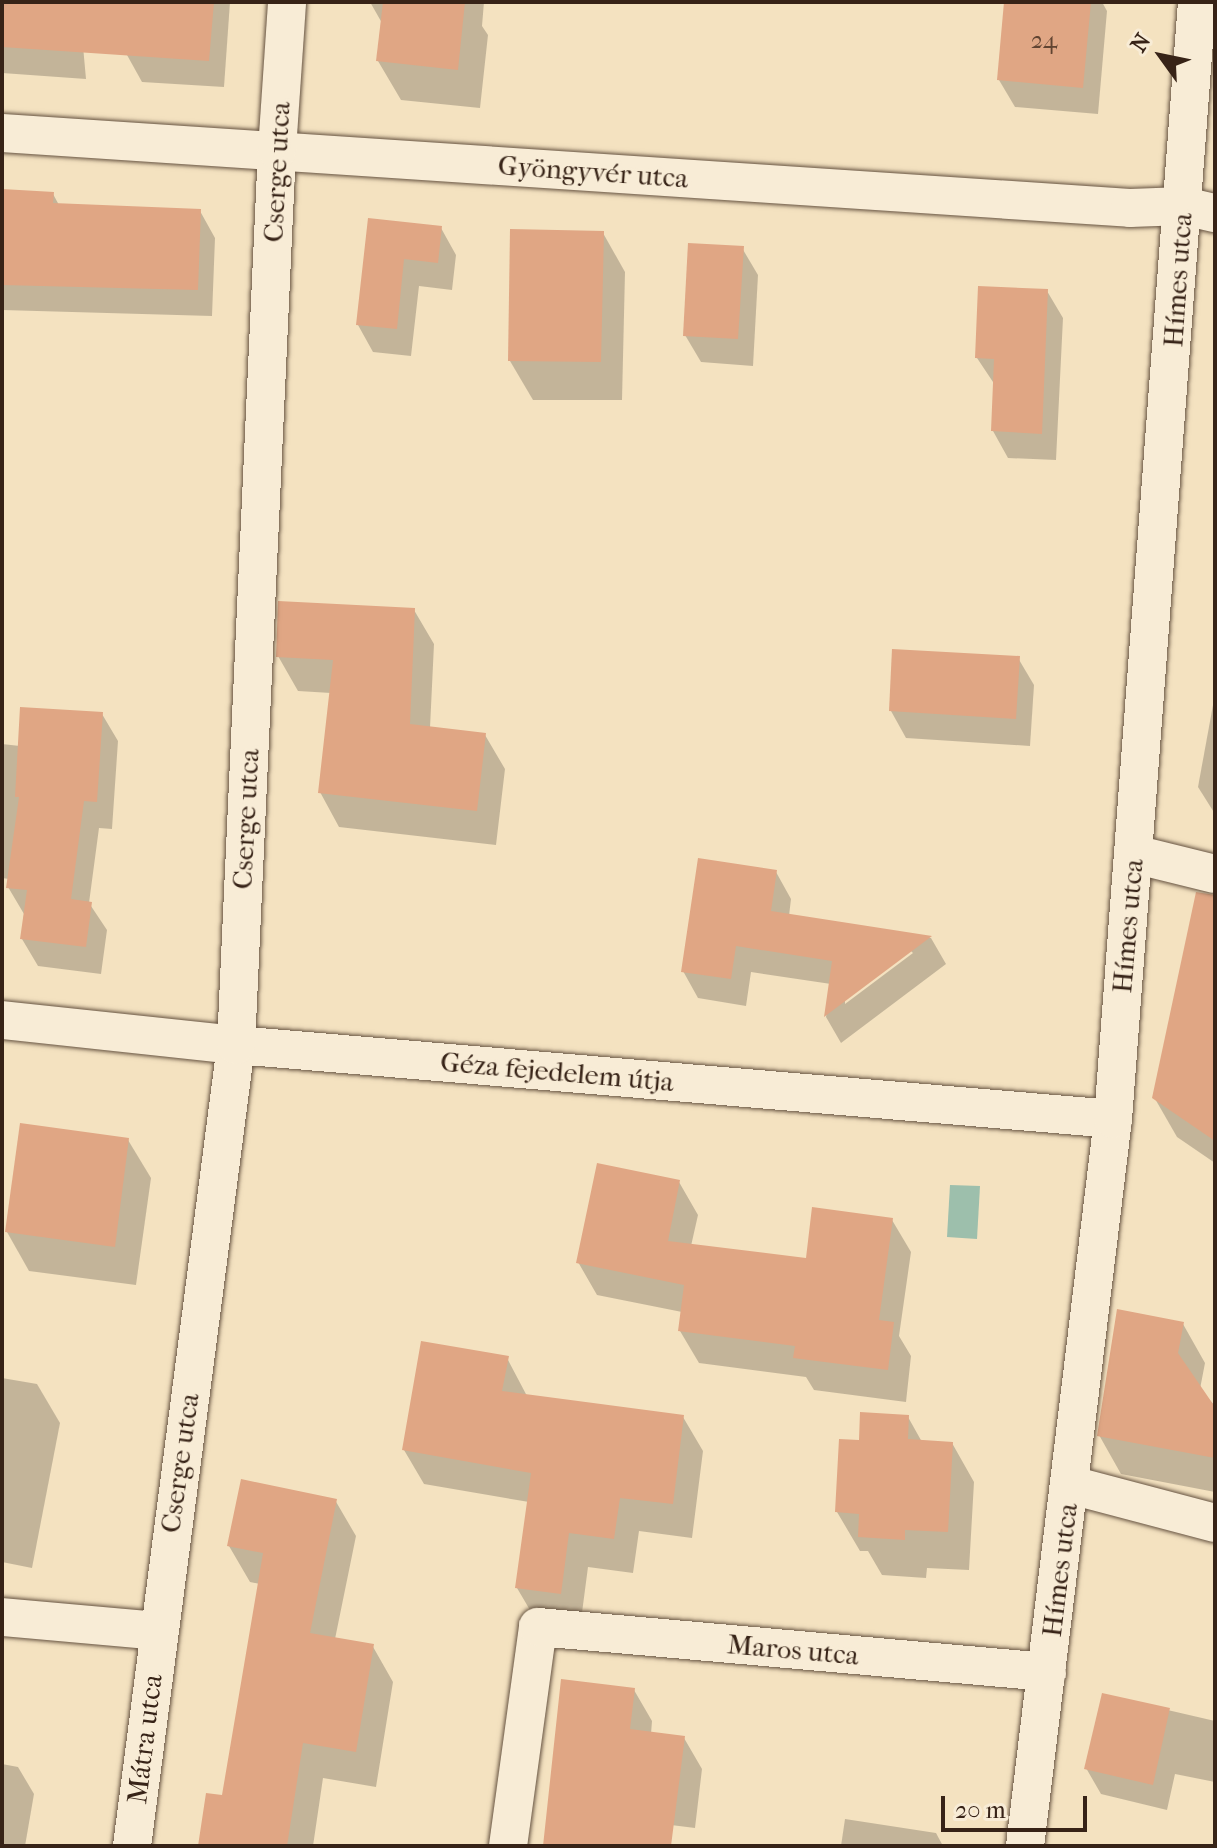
<!DOCTYPE html>
<meta charset="utf-8">
<style>
body{margin:0}
#map{position:relative;width:1217px;height:1848px;overflow:hidden;background:#f4e2c0;font-family:"IM FELL French Canon",serif}
div>[style]{position:absolute}
.water>*{inset:0;background:#9dbfac}
.shadow>*{inset:0;background:#0003}
.building>*{inset:0;background:#e0a684}
.roads{filter:drop-shadow(0 0 2px #665341) drop-shadow(0 0 2px #665341)}
.minor>*{height:38px;margin:-19px;padding:0 19px;transform-origin:19px;border-radius:19px;background:#f8ecd6}
span{translate:-50% -50%;white-space:nowrap;text-align:center;line-height:1.15;-webkit-text-stroke:6px #f8ecd6;paint-order:stroke}
.number-label{font-size:24px;color:#614432}
.number-label span{-webkit-text-stroke-width:0}
.street-label{font-size:28px;color:#372317}
.frame{position:absolute;inset:0;border:4px solid #372317;pointer-events:none}
.north{position:absolute;left:1121px;top:16px;width:80px;height:80px;-webkit-text-stroke:6px #f8ecd6;paint-order:stroke;rotate:303deg;font-size:22px;font-weight:700;line-height:32px;text-align:center;color:#372317}
.north::after{content:'';display:block;margin:auto;width:28px;height:36px;background:#372317;clip-path:polygon(50% 0,100% 100%,50% 72%,0 100%)}
.scale{position:absolute;left:941px;top:1796px;width:146px;height:36px;box-sizing:border-box;border:4px solid #372317;border-top:0;padding-left:10px;font-size:24px;line-height:28px;white-space:nowrap;color:#372317;-webkit-text-stroke:6px #f8ecd6;paint-order:stroke}
</style>
<div id="map">
<div class="water">
<div style="clip-path:polygon(950px 1185px,980px 1186px,977px 1239px,947px 1237px)"></div>
</div>
<div class="shadow">
<div style="clip-path:polygon(2px 2px,79px 2px,86px 79px,2px 73px)"></div>
<div style="clip-path:polygon(130px 2px,230px 2px,224px 87px,142px 82px,127px 55px)"></div>
<div style="clip-path:polygon(370px 2px,484px 2px,482px 26px,488px 35px,480px 108px,401px 100px,378px 61px,382px 23px)"></div>
<div style="clip-path:polygon(1006px 2px,1102px 2px,1107px 11px,1098px 114px,1015px 107px,999px 80px)"></div>
<div style="clip-path:polygon(2px 192px,53px 194px,59px 205px,200px 211px,215px 238px,212px 316px,2px 310px)"></div>
<div style="clip-path:polygon(370px 220px,441px 228px,456px 255px,452px 290px,419px 286px,411px 356px,373px 352px,358px 325px)"></div>
<div style="clip-path:polygon(603px 233px,625px 272px,622px 400px,533px 400px,510px 361px)"></div>
<div style="clip-path:polygon(742px 248px,758px 275px,753px 366px,701px 362px,685px 335px)"></div>
<div style="clip-path:polygon(1047px 291px,1063px 318px,1056px 460px,1008px 458px,993px 431px,995px 385px,977px 358px)"></div>
<div style="clip-path:polygon(414px 610px,434px 644px,430px 728px,485px 735px,505px 769px,496px 845px,339px 827px,320px 792px,331px 693px,298px 691px,278px 656px)"></div>
<div style="clip-path:polygon(1018px 658px,1034px 685px,1030px 746px,906px 738px,891px 711px)"></div>
<div style="clip-path:polygon(1215px 694px,1215px 814px,1198px 787px)"></div>
<div style="clip-path:polygon(102px 714px,118px 741px,112px 829px,99px 828px,89px 903px,107px 930px,101px 974px,38px 966px,22px 939px,24px 914px,8px 887px,9px 879px,2px 878px,2px 744px,20px 746px)"></div>
<div style="clip-path:polygon(evenodd,776px 872px,791px 899px,789px 916px,931px 938px,946px 964px,841px 1043px,826px 1017px,831px 984px,751px 972px,746px 1006px,698px 998px,683px 971px,776px 872px,910px 950px,913px 953px,845px 1004px,845px 999px,910px 950px)"></div>
<div style="clip-path:polygon(1215px 949px,1215px 1163px,1177px 1137px,1154px 1097px)"></div>
<div style="clip-path:polygon(128px 1140px,151px 1178px,136px 1285px,29px 1271px,7px 1232px)"></div>
<div style="clip-path:polygon(679px 1182px,698px 1215px,691px 1246px,808px 1260px,892px 1220px,911px 1252px,899px 1336px,911px 1356px,906px 1402px,814px 1390px,806px 1377px,699px 1363px,680px 1331px,682px 1312px,597px 1295px,578px 1262px)"></div>
<div style="clip-path:polygon(1183px 1324px,1205px 1363px,1200px 1389px,1215px 1406px,1215px 1492px,1121px 1474px,1099px 1435px)"></div>
<div style="clip-path:polygon(507px 1358px,527px 1396px,683px 1417px,703px 1451px,692px 1538px,639px 1531px,633px 1573px,588px 1567px,580px 1628px,537px 1622px,517px 1588px,529px 1502px,424px 1484px,404px 1450px)"></div>
<div style="clip-path:polygon(2px 1378px,37px 1384px,60px 1423px,32px 1568px,2px 1562px)"></div>
<div style="clip-path:polygon(908px 1417px,922px 1442px,952px 1443px,974px 1482px,969px 1570px,927px 1568px,926px 1578px,882px 1575px,868px 1551px,860px 1551px,837px 1512px,861px 1442px)"></div>
<div style="clip-path:polygon(335px 1500px,356px 1536px,335px 1639px,372px 1645px,393px 1682px,376px 1787px,323px 1778px,313px 1846px,200px 1846px,224px 1797px,260px 1584px,250px 1582px,229px 1546px)"></div>
<div style="clip-path:polygon(562px 1681px,634px 1690px,652px 1721px,651px 1734px,684px 1738px,702px 1769px,695px 1828px,663px 1824px,660px 1846px,545px 1846px)"></div>
<div style="clip-path:polygon(1103px 1695px,1215px 1721px,1215px 1782px,1175px 1774px,1167px 1810px,1101px 1794px,1086px 1768px)"></div>
<div style="clip-path:polygon(2px 1764px,18px 1767px,34px 1794px,25px 1846px,2px 1846px)"></div>
<div style="clip-path:polygon(845px 1819px,936px 1833px,943px 1846px,841px 1846px)"></div>
</div>
<div class="building">
<div style="clip-path:polygon(2px 2px,214px 2px,209px 61px,2px 47px)"></div>
<div style="clip-path:polygon(383px 2px,465px 2px,458px 70px,376px 61px)"></div>
<div style="clip-path:polygon(1004px 2px,1091px 2px,1083px 88px,997px 80px)"></div>
<div style="clip-path:polygon(2px 189px,54px 192px,53px 203px,201px 209px,198px 290px,2px 285px)"></div>
<div style="clip-path:polygon(368px 218px,442px 226px,438px 263px,404px 259px,397px 329px,356px 325px)"></div>
<div style="clip-path:polygon(510px 229px,604px 231px,601px 362px,508px 361px)"></div>
<div style="clip-path:polygon(688px 243px,744px 246px,738px 339px,683px 336px)"></div>
<div style="clip-path:polygon(978px 286px,1048px 289px,1042px 434px,991px 431px,994px 359px,975px 358px)"></div>
<div style="clip-path:polygon(278px 601px,415px 608px,410px 724px,486px 733px,477px 811px,318px 793px,333px 660px,276px 657px)"></div>
<div style="clip-path:polygon(892px 649px,1020px 656px,1016px 719px,889px 711px)"></div>
<div style="clip-path:polygon(20px 707px,103px 712px,97px 802px,84px 801px,71px 899px,92px 902px,86px 947px,20px 939px,27px 890px,6px 888px,19px 797px,15px 797px)"></div>
<div style="clip-path:polygon(698px 858px,777px 870px,771px 911px,932px 936px,824px 1017px,832px 961px,736px 946px,731px 979px,681px 972px)"></div>
<div style="clip-path:polygon(1196px 892px,1215px 895px,1215px 1141px,1152px 1098px)"></div>
<div style="clip-path:polygon(20px 1123px,129px 1138px,115px 1247px,5px 1232px)"></div>
<div style="clip-path:polygon(597px 1163px,680px 1180px,668px 1241px,806px 1258px,812px 1207px,893px 1218px,879px 1320px,894px 1322px,888px 1370px,793px 1358px,795px 1346px,678px 1331px,684px 1285px,576px 1263px)"></div>
<div style="clip-path:polygon(1117px 1309px,1184px 1322px,1178px 1353px,1215px 1407px,1215px 1458px,1097px 1436px)"></div>
<div style="clip-path:polygon(421px 1341px,509px 1356px,502px 1391px,684px 1415px,673px 1504px,620px 1498px,614px 1539px,569px 1533px,561px 1594px,515px 1588px,531px 1473px,402px 1450px)"></div>
<div style="clip-path:polygon(860px 1412px,909px 1415px,908px 1439px,953px 1442px,948px 1532px,905px 1530px,905px 1540px,858px 1537px,859px 1514px,835px 1512px,839px 1439px,859px 1440px)"></div>
<div style="clip-path:polygon(241px 1479px,337px 1499px,310px 1633px,374px 1644px,356px 1752px,303px 1743px,287px 1846px,198px 1846px,206px 1793px,222px 1795px,263px 1553px,227px 1546px)"></div>
<div style="clip-path:polygon(561px 1679px,635px 1688px,630px 1729px,685px 1736px,671px 1846px,543px 1846px)"></div>
<div style="clip-path:polygon(1102px 1693px,1170px 1708px,1153px 1785px,1084px 1769px)"></div>
</div>
<div class="roads">
<div class="minor">
<div style="left:2px;top:133px;width:1130px;rotate:3.8deg"></div>
<div style="left:1130px;top:208px;width:54px;rotate:-2.1deg"></div>
<div style="left:1184px;top:206px;width:32px;rotate:13deg"></div>
<div style="left:1134px;top:854px;width:83px;rotate:13.9deg"></div>
<div style="left:2px;top:1020px;width:235px;rotate:6.1deg"></div>
<div style="left:236px;top:1045px;width:880px;rotate:4.82deg"></div>
<div style="left:1071px;top:1485px;width:149px;rotate:14.8deg"></div>
<div style="left:2px;top:1617px;width:157px;rotate:5.1deg"></div>
<div style="left:132px;top:1846px;width:808px;rotate:-82.6deg"></div>
<div style="left:236px;top:1045px;width:896px;rotate:-87.38deg"></div>
<div style="left:277px;top:150px;width:148px;rotate:-86.1deg"></div>
<div style="left:508px;top:1846px;width:221px;rotate:-82.2deg"></div>
<div style="left:538px;top:1627px;width:511px;rotate:5.05deg"></div>
<div style="left:1025px;top:1846px;width:732px;rotate:-83.1deg"></div>
<div style="left:1113px;top:1119px;width:1120px;rotate:-85.7deg"></div>
</div>
</div>
<div class="number-label">
<span style="left:1044px;top:41px">24</span>
</div>
<div class="street-label">
<span style="left:277px;top:172px;rotate:-87deg">Cserge utca</span>
<span style="left:593px;top:172px;rotate:4deg">Gyöngyvér utca</span>
<span style="left:1178px;top:280px;rotate:-86deg">Hímes utca</span>
<span style="left:246px;top:819px;rotate:-87deg">Cserge utca</span>
<span style="left:1128px;top:926px;rotate:-85deg">Hímes utca</span>
<span style="left:557px;top:1072px;rotate:5deg">Géza fejedelem útja</span>
<span style="left:180px;top:1463px;rotate:-82deg">Cserge utca</span>
<span style="left:1060px;top:1570px;rotate:-83deg">Hímes utca</span>
<span style="left:793px;top:1650px;rotate:5deg">Maros utca</span>
<span style="left:145px;top:1739px;rotate:-83deg">Mátra utca</span>
</div>
<div class="frame"></div>
<div class="north">N</div>
<div class="scale">20 m</div>
</div>
